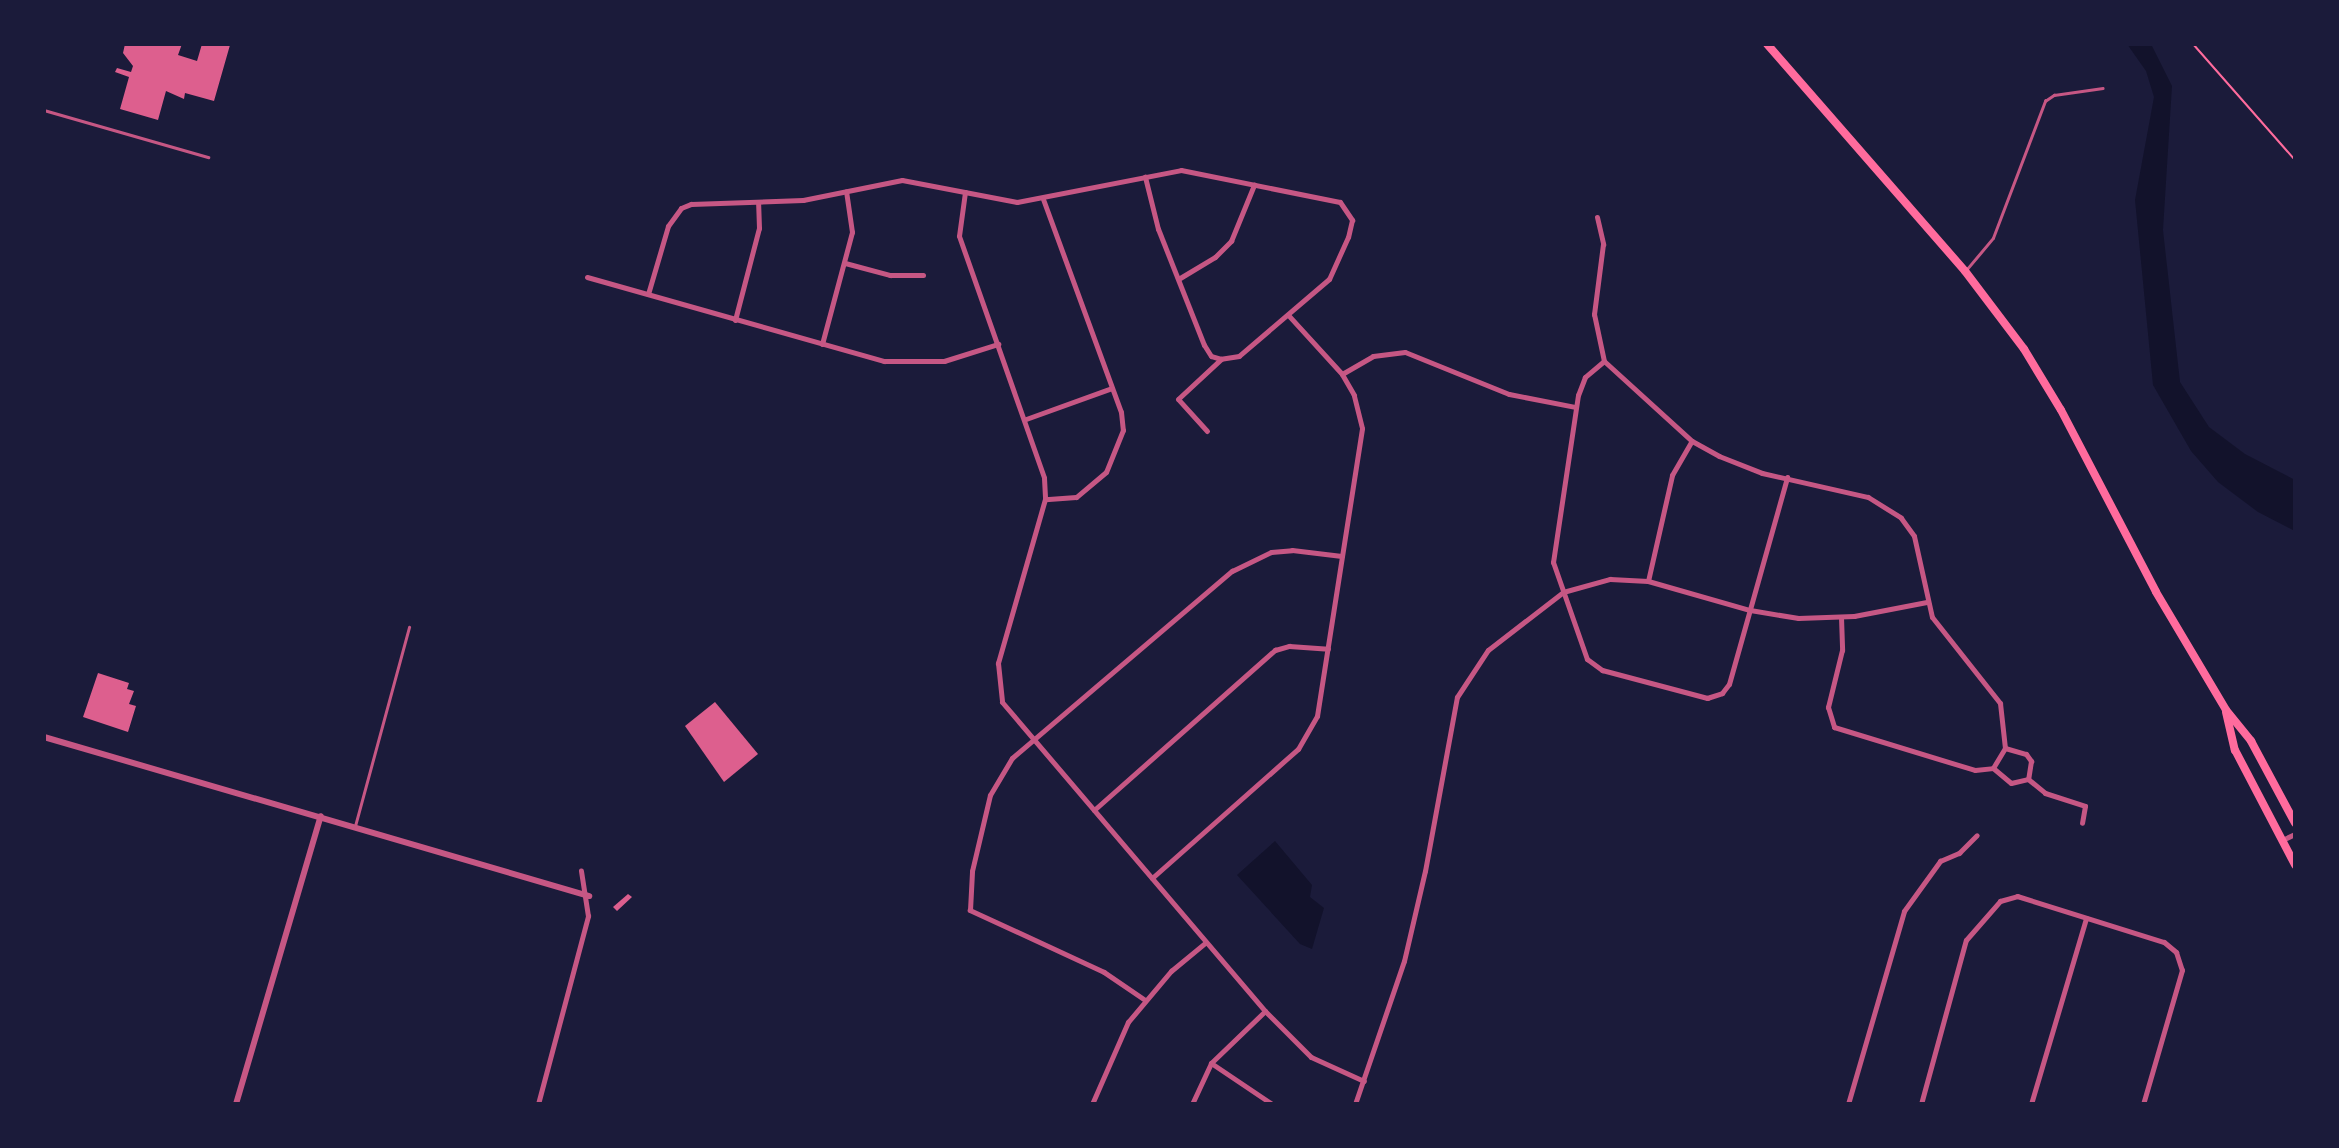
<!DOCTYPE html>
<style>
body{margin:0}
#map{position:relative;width:2339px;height:1148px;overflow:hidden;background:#1b1b3a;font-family:Overpass,sans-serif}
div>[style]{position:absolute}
.water>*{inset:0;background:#12122b}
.building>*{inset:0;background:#dd5f8e}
.path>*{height:2px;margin:-1px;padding:0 1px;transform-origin:1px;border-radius:1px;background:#ff6b9d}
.service>*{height:2.5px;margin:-1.25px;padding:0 1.25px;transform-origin:1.25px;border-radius:1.25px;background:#c65784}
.minor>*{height:5px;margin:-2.5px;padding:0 2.5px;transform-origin:2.5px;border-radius:2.5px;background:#c65784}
.tertiary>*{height:6px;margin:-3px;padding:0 3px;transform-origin:3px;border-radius:3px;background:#c65784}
.primary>*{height:8px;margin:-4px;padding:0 4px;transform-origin:4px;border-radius:4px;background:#ff6b9d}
span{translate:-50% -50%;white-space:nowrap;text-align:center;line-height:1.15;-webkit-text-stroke:6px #1b1b3a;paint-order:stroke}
.frame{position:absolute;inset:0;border:46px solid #1b1b3a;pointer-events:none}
</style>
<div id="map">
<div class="water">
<div style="clip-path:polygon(2127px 44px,2151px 44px,2172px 86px,2163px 230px,2180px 382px,2209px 427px,2245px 454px,2295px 480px,2295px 531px,2258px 512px,2218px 482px,2191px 451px,2153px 385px,2135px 200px,2154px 97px,2146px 71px)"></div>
<div style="clip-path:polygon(1275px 841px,1312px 885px,1310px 897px,1324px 908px,1312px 949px,1300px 944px,1237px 875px)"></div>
</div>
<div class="building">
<div style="clip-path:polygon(125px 44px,182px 44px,178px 55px,197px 61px,202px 44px,230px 45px,214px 101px,185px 93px,184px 99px,166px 91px,158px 120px,120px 109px,129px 77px,115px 72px,117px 68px,131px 72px,133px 66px,123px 53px)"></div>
<div style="clip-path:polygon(98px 673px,129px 683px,127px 689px,134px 691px,129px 704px,136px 706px,128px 732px,83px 717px)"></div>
<div style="clip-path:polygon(715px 702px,758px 754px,724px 782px,685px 726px)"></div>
<div style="clip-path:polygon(628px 894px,632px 897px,617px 911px,613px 907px)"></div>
</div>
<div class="path">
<div style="left:2193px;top:44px;width:154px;rotate:48.7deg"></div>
</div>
<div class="service">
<div style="left:44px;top:110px;width:171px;rotate:16deg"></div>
<div style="left:1967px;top:269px;width:40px;rotate:-50deg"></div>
<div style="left:1993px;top:238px;width:147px;rotate:-69.2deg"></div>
<div style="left:2045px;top:101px;width:11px;rotate:-34deg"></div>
<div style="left:2054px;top:95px;width:49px;rotate:-8.1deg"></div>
<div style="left:355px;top:826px;width:206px;rotate:-74.8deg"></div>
</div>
<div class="minor">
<div style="left:965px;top:192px;width:44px;rotate:97.8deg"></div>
<div style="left:959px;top:236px;width:256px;rotate:70.6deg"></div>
<div style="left:1044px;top:478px;width:21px;rotate:87deg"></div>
<div style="left:1045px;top:499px;width:171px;rotate:106deg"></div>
<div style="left:998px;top:663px;width:39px;rotate:84deg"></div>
<div style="left:1002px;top:702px;width:406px;rotate:49.6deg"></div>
<div style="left:1265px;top:1011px;width:65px;rotate:45deg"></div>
<div style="left:1311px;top:1057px;width:58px;rotate:24.4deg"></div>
<div style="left:1043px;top:199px;width:227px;rotate:69.9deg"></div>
<div style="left:1121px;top:412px;width:18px;rotate:84deg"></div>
<div style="left:1123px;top:430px;width:45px;rotate:112deg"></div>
<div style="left:1106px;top:472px;width:39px;rotate:140deg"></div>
<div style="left:1076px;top:497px;width:31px;rotate:176deg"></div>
<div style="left:1597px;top:217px;width:28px;rotate:77deg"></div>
<div style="left:1603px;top:244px;width:71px;rotate:97.3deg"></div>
<div style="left:1594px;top:314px;width:48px;rotate:78deg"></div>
<div style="left:1604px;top:361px;width:25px;rotate:140deg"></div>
<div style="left:1585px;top:377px;width:19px;rotate:111deg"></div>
<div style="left:1578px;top:395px;width:169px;rotate:98.5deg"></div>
<div style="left:1553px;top:562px;width:103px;rotate:70.7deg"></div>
<div style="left:1587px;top:659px;width:19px;rotate:36deg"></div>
<div style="left:1602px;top:670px;width:109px;rotate:14.9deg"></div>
<div style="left:1707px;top:698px;width:16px;rotate:-18deg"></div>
<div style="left:1722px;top:693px;width:11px;rotate:-52deg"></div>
<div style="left:1729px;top:684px;width:215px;rotate:-74.3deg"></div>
<div style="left:845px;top:263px;width:47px;rotate:14.9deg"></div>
<div style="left:890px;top:275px;width:33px"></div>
<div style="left:587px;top:277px;width:309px;rotate:15.8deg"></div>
<div style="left:884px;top:361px;width:60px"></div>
<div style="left:944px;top:361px;width:57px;rotate:-17.5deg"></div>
<div style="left:1180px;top:278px;width:41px;rotate:-31deg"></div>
<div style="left:1215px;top:257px;width:23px;rotate:-45deg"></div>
<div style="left:1231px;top:241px;width:61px;rotate:-67.7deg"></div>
<div style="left:648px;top:294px;width:71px;rotate:-73.6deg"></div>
<div style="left:668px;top:226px;width:22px;rotate:-54deg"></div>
<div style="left:681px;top:208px;width:11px;rotate:-22deg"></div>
<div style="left:691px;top:204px;width:112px;rotate:-2deg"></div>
<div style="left:803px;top:200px;width:101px;rotate:-11.4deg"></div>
<div style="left:902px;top:180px;width:117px;rotate:10.8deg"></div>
<div style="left:1017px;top:202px;width:167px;rotate:-11deg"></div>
<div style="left:1181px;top:170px;width:162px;rotate:11.4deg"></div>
<div style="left:1340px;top:202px;width:22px;rotate:56deg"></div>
<div style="left:1352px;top:220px;width:17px;rotate:103deg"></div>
<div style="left:1348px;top:237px;width:46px;rotate:114.3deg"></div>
<div style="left:1329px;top:279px;width:118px;rotate:139.5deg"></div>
<div style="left:1239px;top:356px;width:18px;rotate:171deg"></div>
<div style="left:1221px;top:359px;width:10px;rotate:-163deg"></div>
<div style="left:1211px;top:356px;width:13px;rotate:-122deg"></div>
<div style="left:1204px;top:345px;width:125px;rotate:-111.6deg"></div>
<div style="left:1158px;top:229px;width:54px;rotate:-104deg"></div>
<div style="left:735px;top:320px;width:95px;rotate:-75.4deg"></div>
<div style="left:759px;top:228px;width:26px;rotate:-92deg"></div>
<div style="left:822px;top:344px;width:116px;rotate:-75deg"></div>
<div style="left:852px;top:232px;width:41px;rotate:-98.3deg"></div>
<div style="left:1604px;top:361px;width:119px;rotate:42.3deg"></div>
<div style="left:1692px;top:441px;width:31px;rotate:29deg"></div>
<div style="left:1719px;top:456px;width:46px;rotate:21.6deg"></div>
<div style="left:1762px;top:473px;width:109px;rotate:12.8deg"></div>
<div style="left:1868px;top:497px;width:39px;rotate:32deg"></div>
<div style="left:1901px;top:518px;width:22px;rotate:54deg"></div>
<div style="left:1914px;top:536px;width:83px;rotate:77.5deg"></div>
<div style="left:1932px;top:617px;width:110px;rotate:51.7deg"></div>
<div style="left:2000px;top:703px;width:45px;rotate:83.7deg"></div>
<div style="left:2005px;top:748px;width:23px;rotate:121deg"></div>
<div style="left:1342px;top:374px;width:36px;rotate:-30deg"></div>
<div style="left:1373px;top:356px;width:32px;rotate:-7deg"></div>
<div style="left:1405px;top:352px;width:112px;rotate:22deg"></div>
<div style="left:1509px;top:394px;width:67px;rotate:11.1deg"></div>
<div style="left:1026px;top:419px;width:91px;rotate:-19.8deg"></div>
<div style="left:1207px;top:431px;width:43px;rotate:-132.2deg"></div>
<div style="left:1178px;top:399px;width:59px;rotate:-42.9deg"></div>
<div style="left:1648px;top:581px;width:109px;rotate:-77.2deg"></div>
<div style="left:1672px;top:475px;width:39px;rotate:-60deg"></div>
<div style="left:1841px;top:617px;width:33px;rotate:88deg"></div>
<div style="left:1842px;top:650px;width:59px;rotate:103.8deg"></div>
<div style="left:1828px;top:707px;width:21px;rotate:73deg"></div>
<div style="left:1834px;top:727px;width:147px;rotate:17deg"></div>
<div style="left:1975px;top:770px;width:18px;rotate:-6deg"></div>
<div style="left:1993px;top:768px;width:23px;rotate:40deg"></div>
<div style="left:2011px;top:783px;width:17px;rotate:-13deg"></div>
<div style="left:2028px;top:779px;width:22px;rotate:39deg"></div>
<div style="left:2045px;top:793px;width:42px;rotate:18deg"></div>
<div style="left:2085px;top:806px;width:17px;rotate:100deg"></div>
<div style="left:2005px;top:748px;width:22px;rotate:16deg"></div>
<div style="left:2026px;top:754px;width:9px;rotate:54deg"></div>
<div style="left:2031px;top:761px;width:18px;rotate:99deg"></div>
<div style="left:1094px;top:810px;width:242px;rotate:-41.5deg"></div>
<div style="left:1275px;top:650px;width:15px;rotate:-16deg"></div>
<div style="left:1289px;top:646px;width:39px;rotate:4deg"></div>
<div style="left:2282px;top:840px;width:14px;rotate:-25deg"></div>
<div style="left:1152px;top:878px;width:195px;rotate:-41.5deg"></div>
<div style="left:1298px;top:749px;width:38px;rotate:-60deg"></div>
<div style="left:1317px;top:716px;width:291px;rotate:-81.1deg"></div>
<div style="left:1362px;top:428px;width:34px;rotate:-104deg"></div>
<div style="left:1354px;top:395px;width:24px;rotate:-120deg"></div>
<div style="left:1342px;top:374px;width:79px;rotate:-132.4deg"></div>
<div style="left:1145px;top:1000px;width:50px;rotate:-145.7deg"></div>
<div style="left:1104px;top:972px;width:148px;rotate:-155.2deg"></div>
<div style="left:970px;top:910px;width:39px;rotate:-87deg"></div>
<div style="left:972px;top:871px;width:78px;rotate:-76.7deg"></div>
<div style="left:990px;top:795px;width:43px;rotate:-59.3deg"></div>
<div style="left:1012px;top:758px;width:289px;rotate:-40.4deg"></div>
<div style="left:1232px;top:571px;width:43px;rotate:-26deg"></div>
<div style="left:1271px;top:552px;width:21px;rotate:-5deg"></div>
<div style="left:1292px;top:550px;width:50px;rotate:6.8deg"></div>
<div style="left:1211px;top:1063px;width:73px;rotate:33.9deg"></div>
<div style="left:538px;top:1104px;width:195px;rotate:-75.1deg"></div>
<div style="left:588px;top:916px;width:46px;rotate:-98.8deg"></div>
<div style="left:1092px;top:1104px;width:90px;rotate:-66.3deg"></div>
<div style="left:1128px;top:1022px;width:67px;rotate:-49.9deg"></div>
<div style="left:1171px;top:971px;width:45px;rotate:-39.6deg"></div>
<div style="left:1192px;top:1104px;width:45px;rotate:-65.1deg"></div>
<div style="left:1211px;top:1063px;width:75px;rotate:-43.9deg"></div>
<div style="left:1355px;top:1104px;width:151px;rotate:-71.1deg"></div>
<div style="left:1404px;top:961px;width:92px;rotate:-76.9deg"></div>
<div style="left:1425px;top:871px;width:177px;rotate:-79.6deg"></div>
<div style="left:1457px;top:697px;width:56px;rotate:-56.6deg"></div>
<div style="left:1488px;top:650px;width:95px;rotate:-37.7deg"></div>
<div style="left:1563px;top:592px;width:49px;rotate:-15.5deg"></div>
<div style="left:1610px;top:579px;width:38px;rotate:3deg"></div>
<div style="left:1648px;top:581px;width:106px;rotate:15.9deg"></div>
<div style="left:1750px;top:610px;width:49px;rotate:9.5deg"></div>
<div style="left:1798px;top:618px;width:56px;rotate:-2deg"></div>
<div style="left:1854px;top:616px;width:74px;rotate:-10.9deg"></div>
<div style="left:1848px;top:1104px;width:201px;rotate:-73.8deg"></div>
<div style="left:1904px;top:911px;width:62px;rotate:-54.2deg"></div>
<div style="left:1940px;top:861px;width:21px;rotate:-23deg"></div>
<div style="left:1959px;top:853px;width:25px;rotate:-45deg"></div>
<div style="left:1921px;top:1104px;width:170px;rotate:-74.7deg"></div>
<div style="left:1966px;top:940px;width:52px;rotate:-48.9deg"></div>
<div style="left:2000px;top:901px;width:18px;rotate:-16deg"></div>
<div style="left:2017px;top:896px;width:154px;rotate:17.4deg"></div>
<div style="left:2164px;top:942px;width:16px;rotate:40deg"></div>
<div style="left:2176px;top:952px;width:19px;rotate:72deg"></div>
<div style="left:2182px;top:970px;width:140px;rotate:106.2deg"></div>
<div style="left:2031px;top:1104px;width:194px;rotate:-73.5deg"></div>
</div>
<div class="tertiary">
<div style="left:44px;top:737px;width:568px;rotate:16.26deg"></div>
<div style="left:236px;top:1104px;width:300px;rotate:-73.6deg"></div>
</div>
<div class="primary">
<div style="left:1767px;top:44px;width:301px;rotate:48.9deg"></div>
<div style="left:1965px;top:271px;width:98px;rotate:52.9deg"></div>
<div style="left:2024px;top:349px;width:71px;rotate:58.8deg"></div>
<div style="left:2061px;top:410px;width:205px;rotate:62.4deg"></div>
<div style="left:2156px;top:592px;width:137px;rotate:59.3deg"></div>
<div style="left:2226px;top:710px;width:40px;rotate:51deg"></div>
<div style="left:2251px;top:741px;width:93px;rotate:61.8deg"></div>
<div style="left:2226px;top:712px;width:39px;rotate:77deg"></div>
<div style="left:2235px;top:750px;width:130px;rotate:62.4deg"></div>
</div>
<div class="frame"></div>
</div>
